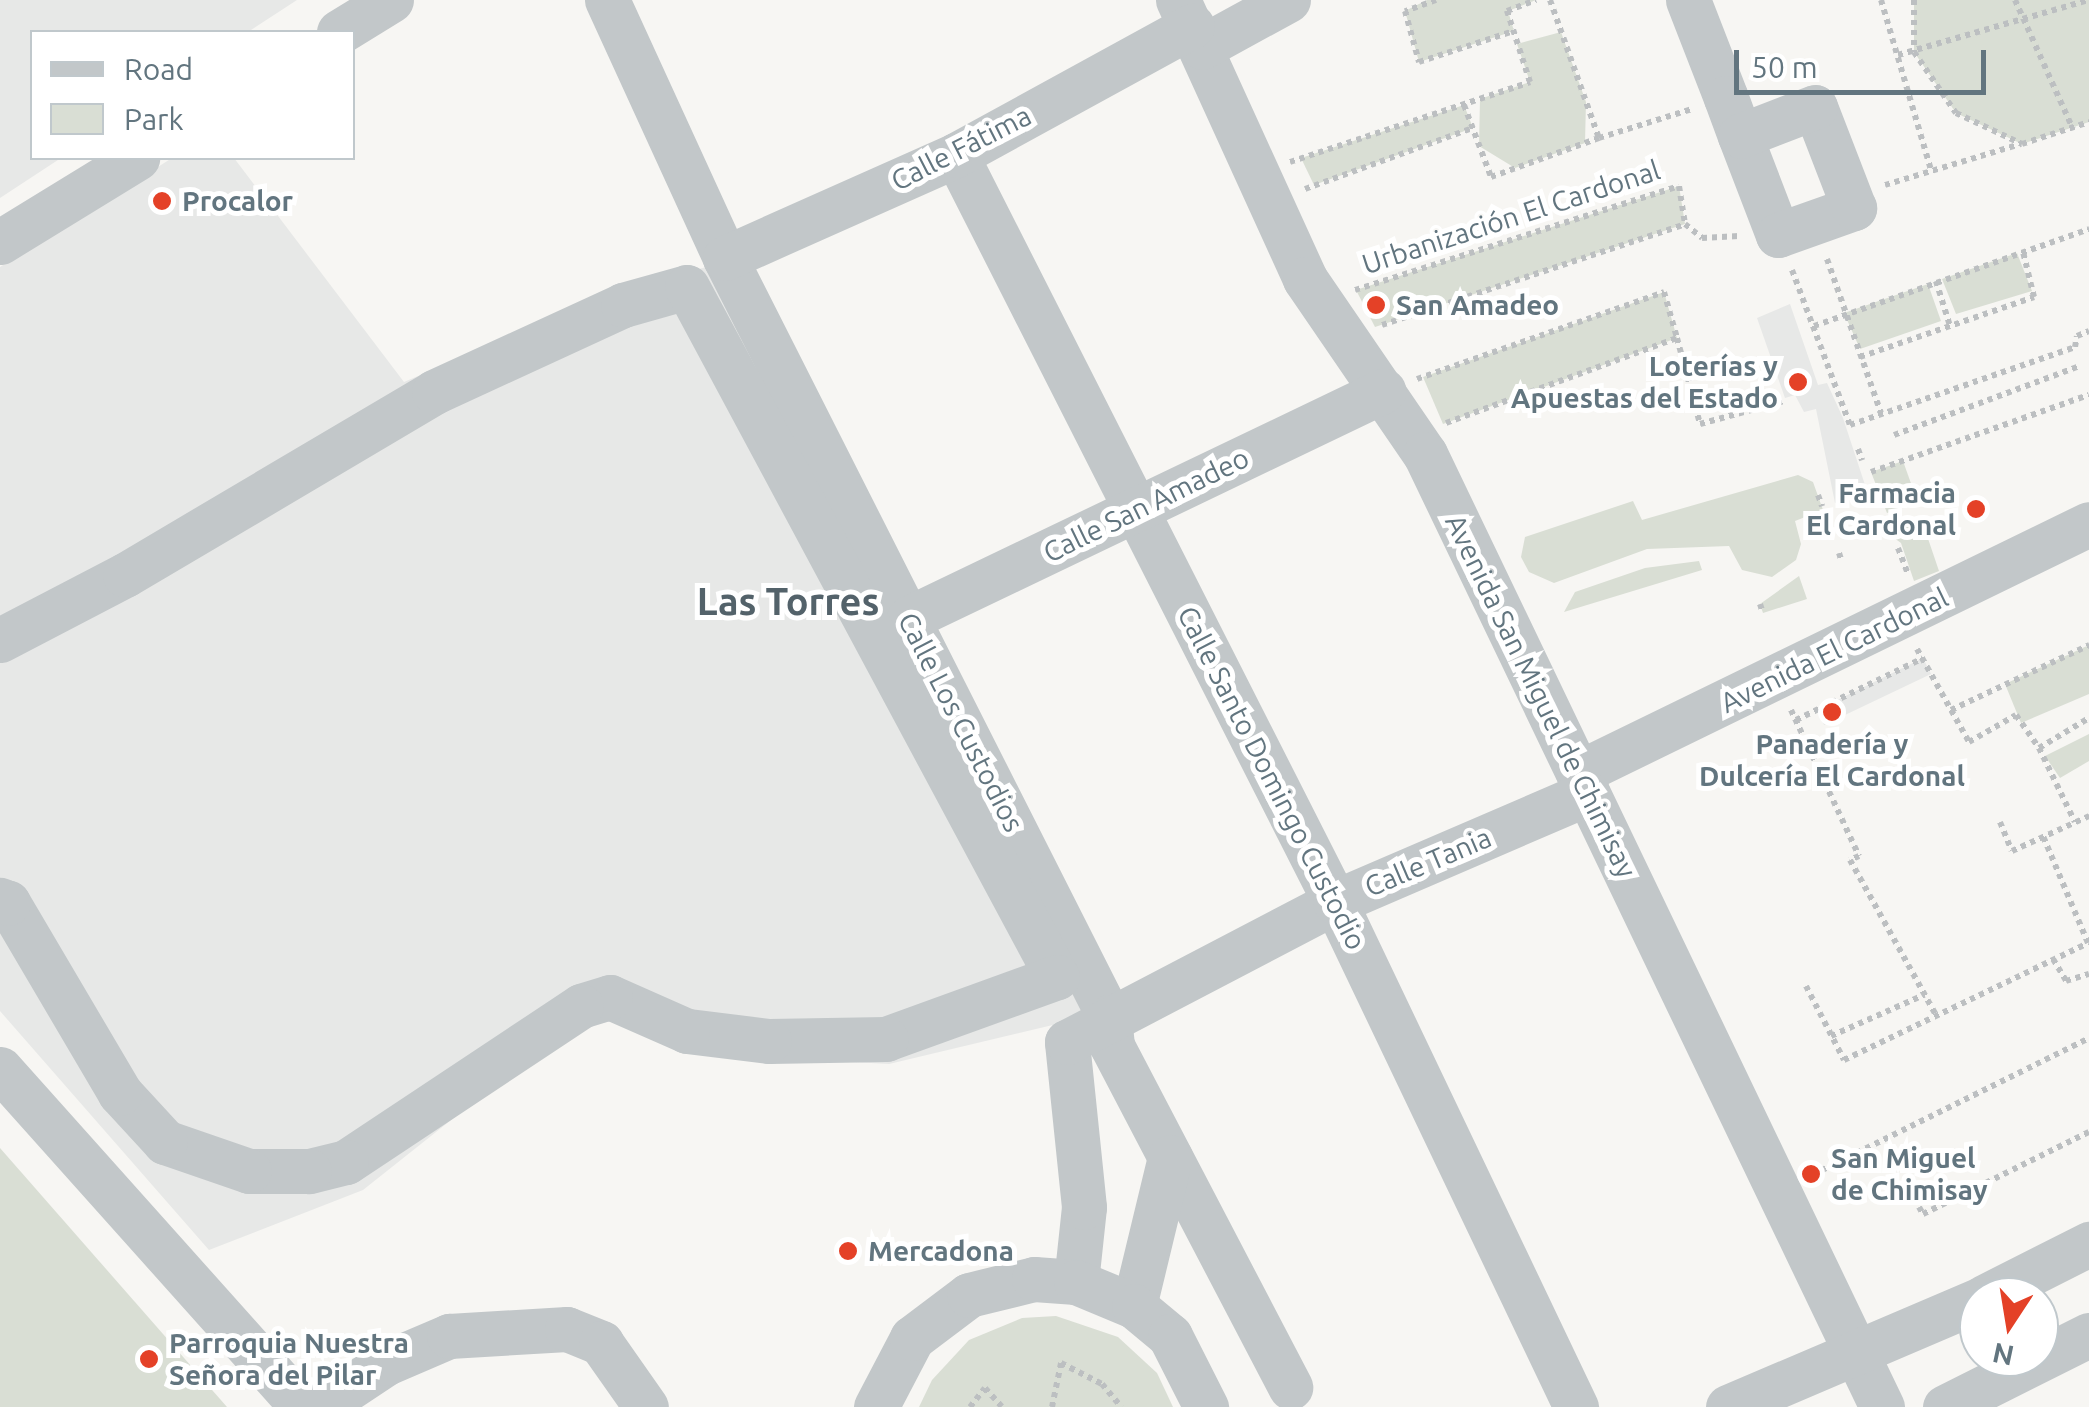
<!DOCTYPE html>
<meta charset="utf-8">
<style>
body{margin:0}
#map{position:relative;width:2089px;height:1407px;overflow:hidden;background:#f7f6f3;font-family:Ubuntu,sans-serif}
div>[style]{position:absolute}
.built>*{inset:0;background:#e7e8e7}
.green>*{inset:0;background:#d9ded4}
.path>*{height:6px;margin-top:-3px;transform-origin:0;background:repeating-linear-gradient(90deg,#bcbfc1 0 5px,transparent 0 10px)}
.minor>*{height:45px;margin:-22.5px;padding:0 22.5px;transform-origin:22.5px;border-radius:22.5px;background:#c2c7c9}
.dots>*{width:28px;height:28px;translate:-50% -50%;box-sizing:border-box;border:5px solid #fff;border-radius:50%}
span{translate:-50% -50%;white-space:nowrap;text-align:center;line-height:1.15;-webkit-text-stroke:10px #fff;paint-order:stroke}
.street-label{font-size:28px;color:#62757f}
.poi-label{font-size:28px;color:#62757f;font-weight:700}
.left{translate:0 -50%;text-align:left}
.right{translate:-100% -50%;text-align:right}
.district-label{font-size:38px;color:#53626a;font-weight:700}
.legend{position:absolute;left:30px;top:30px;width:325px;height:130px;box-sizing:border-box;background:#fff;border:2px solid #c0c8cc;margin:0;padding:12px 18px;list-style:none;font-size:30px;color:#62757f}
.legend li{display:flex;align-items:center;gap:20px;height:50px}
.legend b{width:50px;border:2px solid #c0c8cc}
.north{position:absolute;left:1959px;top:1277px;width:100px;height:100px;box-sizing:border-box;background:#fff;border:2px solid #c0c8cc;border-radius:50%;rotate:192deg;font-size:28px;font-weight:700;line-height:40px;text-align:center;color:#62757f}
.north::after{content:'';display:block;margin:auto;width:35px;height:45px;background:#e44127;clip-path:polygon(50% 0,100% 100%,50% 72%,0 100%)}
.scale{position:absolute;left:1734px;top:50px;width:252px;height:45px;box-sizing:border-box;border:5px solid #62757f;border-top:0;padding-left:12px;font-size:30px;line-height:35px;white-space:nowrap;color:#62757f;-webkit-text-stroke:8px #fff;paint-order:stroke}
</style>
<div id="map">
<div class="built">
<div style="clip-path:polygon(0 0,297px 0,248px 32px,32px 32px,32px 158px,61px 158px,0 198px)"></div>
<div style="clip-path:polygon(172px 158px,234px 158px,404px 382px,616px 292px,717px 264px,1099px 1014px,889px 1064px,691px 1053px,619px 1019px,562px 1032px,363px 1190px,209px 1250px,0 1011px,0 267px)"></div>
<div style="clip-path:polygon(1790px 304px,1818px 385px,1827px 383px,1843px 418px,1868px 494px,1835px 503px,1816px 409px,1804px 412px,1795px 395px,1785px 398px,1757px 318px)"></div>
<div style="clip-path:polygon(1923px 658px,1931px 674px,1824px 725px,1819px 709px)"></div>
</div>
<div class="green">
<div style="clip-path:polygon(1427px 0,1536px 0,1508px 11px,1514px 31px,1419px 62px,1405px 11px)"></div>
<div style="clip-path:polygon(1914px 0,2089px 0,2089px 122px,2022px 144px,1956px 113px,1914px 52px)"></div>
<div style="clip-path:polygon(1561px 32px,1586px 102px,1585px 143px,1515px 168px,1479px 146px,1480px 99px,1530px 82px,1517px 44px)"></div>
<div style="clip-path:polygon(1464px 105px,1473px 128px,1314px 185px,1301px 158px)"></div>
<div style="clip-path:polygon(1679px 186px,1685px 224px,1375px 327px,1356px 290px)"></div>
<div style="clip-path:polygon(2017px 253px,2032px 291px,1956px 314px,1942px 279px)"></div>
<div style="clip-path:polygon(1928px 284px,1941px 321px,1860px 349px,1844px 313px)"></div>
<div style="clip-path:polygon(1664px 292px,1677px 338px,1443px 424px,1423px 377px)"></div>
<div style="clip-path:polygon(1903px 461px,1918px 503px,1887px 513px,1871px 472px)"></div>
<div style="clip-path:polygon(1798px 475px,1813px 482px,1823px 510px,1795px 521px,1801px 544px,1796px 560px,1772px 577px,1742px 570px,1729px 546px,1647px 549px,1554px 583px,1529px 572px,1521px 557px,1525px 537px,1633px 501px,1642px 520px)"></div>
<div style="clip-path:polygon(1921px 518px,1939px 571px,1914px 581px,1901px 543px,1890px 535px,1893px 526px)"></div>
<div style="clip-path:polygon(1699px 561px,1702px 570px,1564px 612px,1575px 592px,1645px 568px)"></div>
<div style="clip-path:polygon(1799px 576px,1807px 599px,1763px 613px,1760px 604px)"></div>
<div style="clip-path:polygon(2089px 645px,2089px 694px,2021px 723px,2005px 684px)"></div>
<div style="clip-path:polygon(2089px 734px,2089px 761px,2060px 778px,2045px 756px)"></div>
<div style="clip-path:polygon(0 1148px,227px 1407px,0 1407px)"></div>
<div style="clip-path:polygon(1056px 1316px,1118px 1337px,1157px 1373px,1173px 1407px,919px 1407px,932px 1380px,969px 1340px,1022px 1318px)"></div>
</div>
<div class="path">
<div style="left:1436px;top:0;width:33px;rotate:160deg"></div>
<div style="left:1405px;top:11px;width:53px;rotate:74.6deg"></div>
<div style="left:1419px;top:62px;width:100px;rotate:-18.1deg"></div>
<div style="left:1550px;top:0;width:146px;rotate:70.5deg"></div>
<div style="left:1599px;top:138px;width:97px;rotate:-17.3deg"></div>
<div style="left:1881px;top:0;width:177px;rotate:73.6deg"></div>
<div style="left:1914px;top:0;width:52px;rotate:90deg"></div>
<div style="left:1914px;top:52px;width:74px;rotate:55.5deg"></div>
<div style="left:1956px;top:113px;width:73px;rotate:25.2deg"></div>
<div style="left:2022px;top:144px;width:71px;rotate:-18.2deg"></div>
<div style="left:2015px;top:0;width:141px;rotate:65.8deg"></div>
<div style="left:1898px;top:55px;width:199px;rotate:-16.1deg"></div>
<div style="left:1464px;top:105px;width:77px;rotate:69.4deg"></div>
<div style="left:1491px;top:177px;width:115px;rotate:-19.9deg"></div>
<div style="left:1290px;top:162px;width:253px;rotate:-18.4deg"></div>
<div style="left:1530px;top:82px;width:75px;rotate:-107.9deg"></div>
<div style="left:1507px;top:11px;width:31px;rotate:-21deg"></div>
<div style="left:1885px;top:185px;width:142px;rotate:-16.8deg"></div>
<div style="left:1305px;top:189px;width:179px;rotate:-20deg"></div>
<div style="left:1827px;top:259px;width:163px;rotate:70.7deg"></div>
<div style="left:1792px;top:270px;width:165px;rotate:69.5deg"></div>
<div style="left:1850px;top:425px;width:238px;rotate:-19.1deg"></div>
<div style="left:2075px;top:347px;width:11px;rotate:-80deg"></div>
<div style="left:2077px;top:336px;width:13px;rotate:-23deg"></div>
<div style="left:1936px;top:281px;width:47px;rotate:72.7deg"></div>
<div style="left:1355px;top:290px;width:340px;rotate:-17.8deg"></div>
<div style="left:1679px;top:186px;width:38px;rotate:81deg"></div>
<div style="left:1685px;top:224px;width:22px;rotate:39deg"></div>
<div style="left:1702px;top:238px;width:37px;rotate:-3deg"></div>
<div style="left:1382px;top:325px;width:319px;rotate:-18.4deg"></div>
<div style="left:1814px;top:326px;width:292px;rotate:-19.4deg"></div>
<div style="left:1860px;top:357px;width:184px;rotate:-19deg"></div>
<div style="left:2034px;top:297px;width:46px;rotate:-103.7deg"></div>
<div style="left:1417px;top:379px;width:262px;rotate:-19.4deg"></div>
<div style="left:1664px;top:292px;width:48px;rotate:74.2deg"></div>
<div style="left:1446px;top:423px;width:246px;rotate:-20.2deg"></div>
<div style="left:1677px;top:338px;width:89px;rotate:75deg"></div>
<div style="left:1700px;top:424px;width:87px;rotate:-15.3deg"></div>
<div style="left:1894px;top:435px;width:198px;rotate:-20.4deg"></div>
<div style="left:1858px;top:449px;width:12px;rotate:70deg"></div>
<div style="left:1871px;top:472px;width:231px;rotate:-19.5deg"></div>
<div style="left:1818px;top:495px;width:12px;rotate:70deg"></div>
<div style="left:1898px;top:548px;width:26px;rotate:69deg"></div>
<div style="left:1839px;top:553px;width:9px;rotate:72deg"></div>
<div style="left:1760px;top:604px;width:9px;rotate:72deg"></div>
<div style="left:1917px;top:649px;width:107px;rotate:60.8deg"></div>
<div style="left:1969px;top:742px;width:54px;rotate:-29.9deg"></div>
<div style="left:2016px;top:715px;width:40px;rotate:55.1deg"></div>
<div style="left:2039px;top:748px;width:58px;rotate:-31deg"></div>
<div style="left:1791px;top:710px;width:161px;rotate:65deg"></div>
<div style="left:1859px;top:856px;width:10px;rotate:156deg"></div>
<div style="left:1850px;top:860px;width:177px;rotate:61deg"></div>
<div style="left:1951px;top:710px;width:153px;rotate:-25.2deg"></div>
<div style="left:1796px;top:720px;width:141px;rotate:-26deg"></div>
<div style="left:2039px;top:748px;width:82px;rotate:64.1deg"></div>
<div style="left:2000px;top:822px;width:31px;rotate:68deg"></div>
<div style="left:2012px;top:851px;width:85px;rotate:-24.4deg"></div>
<div style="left:2053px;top:959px;width:26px;rotate:59deg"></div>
<div style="left:2066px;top:981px;width:24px;rotate:-17deg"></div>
<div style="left:1806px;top:986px;width:83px;rotate:62.8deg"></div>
<div style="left:1844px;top:1060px;width:271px;rotate:-25.6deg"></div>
<div style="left:2088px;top:943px;width:116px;rotate:-112.8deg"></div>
<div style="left:1831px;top:1036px;width:102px;rotate:-23.8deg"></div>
<div style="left:1812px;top:1175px;width:309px;rotate:-26.3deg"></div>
<div style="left:1919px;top:1207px;width:8px;rotate:60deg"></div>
<div style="left:1923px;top:1214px;width:185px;rotate:-26.3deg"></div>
<div style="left:970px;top:1407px;width:24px;rotate:-52deg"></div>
<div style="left:985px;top:1388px;width:25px;rotate:48deg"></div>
<div style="left:1052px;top:1407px;width:45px;rotate:-78.4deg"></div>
<div style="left:1061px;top:1363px;width:46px;rotate:27.1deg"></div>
<div style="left:1102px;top:1384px;width:30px;rotate:50deg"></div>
</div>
<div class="minor">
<div style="left:607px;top:0;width:284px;rotate:65.4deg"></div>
<div style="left:725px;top:258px;width:851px;rotate:63.16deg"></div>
<div style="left:1109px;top:1017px;width:29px;rotate:84deg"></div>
<div style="left:1112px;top:1046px;width:385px;rotate:62.4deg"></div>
<div style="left:1178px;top:0;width:307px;rotate:65.5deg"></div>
<div style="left:1305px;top:279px;width:212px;rotate:55.6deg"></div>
<div style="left:1425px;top:454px;width:1057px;rotate:64.38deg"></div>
<div style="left:1688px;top:0;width:105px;rotate:68.8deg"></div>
<div style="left:1726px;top:98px;width:40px;rotate:69.8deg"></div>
<div style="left:1740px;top:136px;width:106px;rotate:69deg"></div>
<div style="left:1778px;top:235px;width:81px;rotate:-19.6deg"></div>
<div style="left:1854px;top:208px;width:108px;rotate:-111.1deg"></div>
<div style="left:1815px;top:107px;width:80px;rotate:158.9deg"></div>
<div style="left:339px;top:32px;width:61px;rotate:-31.6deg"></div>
<div style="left:1202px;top:47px;width:98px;rotate:-28.7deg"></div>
<div style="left:956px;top:155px;width:838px;rotate:63.1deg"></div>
<div style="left:1335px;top:902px;width:560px;rotate:64.49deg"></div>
<div style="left:0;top:242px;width:161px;rotate:-31.5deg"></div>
<div style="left:725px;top:258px;width:253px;rotate:-24deg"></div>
<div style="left:956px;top:155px;width:269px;rotate:-28.7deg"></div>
<div style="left:909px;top:618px;width:526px;rotate:-25.59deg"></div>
<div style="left:0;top:640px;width:141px;rotate:-27.5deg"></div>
<div style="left:125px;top:575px;width:359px;rotate:-30.6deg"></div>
<div style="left:434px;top:392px;width:208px;rotate:-24.7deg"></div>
<div style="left:623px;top:305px;width:66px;rotate:-15.7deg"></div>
<div style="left:687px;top:287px;width:783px;rotate:61.8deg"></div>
<div style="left:1057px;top:977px;width:182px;rotate:160.1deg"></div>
<div style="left:886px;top:1039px;width:117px;rotate:179deg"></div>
<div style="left:769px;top:1041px;width:83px;rotate:-173deg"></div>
<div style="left:687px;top:1031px;width:84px;rotate:-156.2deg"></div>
<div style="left:610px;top:997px;width:30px;rotate:163deg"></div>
<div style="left:581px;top:1006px;width:282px;rotate:146.4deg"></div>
<div style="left:346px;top:1162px;width:38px;rotate:166deg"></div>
<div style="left:309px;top:1171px;width:60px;rotate:180deg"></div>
<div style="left:249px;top:1171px;width:89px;rotate:-161deg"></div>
<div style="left:165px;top:1142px;width:67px;rotate:-132.6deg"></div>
<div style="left:120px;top:1093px;width:221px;rotate:-120.5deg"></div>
<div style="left:8px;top:903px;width:9px;rotate:-159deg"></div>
<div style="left:1578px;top:773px;width:568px;rotate:-25.98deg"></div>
<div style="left:0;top:1069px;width:453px;rotate:48.2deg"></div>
<div style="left:1076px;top:1282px;width:75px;rotate:-83.9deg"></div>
<div style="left:1084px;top:1207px;width:166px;rotate:-95.9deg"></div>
<div style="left:1067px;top:1042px;width:302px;rotate:-27.6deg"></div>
<div style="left:1335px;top:902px;width:275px;rotate:-23.3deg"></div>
<div style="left:1984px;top:1297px;width:118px;rotate:-26.8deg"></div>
<div style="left:1134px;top:1306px;width:153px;rotate:-76.4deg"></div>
<div style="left:320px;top:1407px;width:79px;rotate:-33.7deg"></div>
<div style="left:386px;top:1363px;width:69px;rotate:-23.2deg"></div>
<div style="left:449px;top:1336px;width:118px;rotate:-3.4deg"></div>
<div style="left:567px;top:1329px;width:37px;rotate:22deg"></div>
<div style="left:601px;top:1343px;width:78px;rotate:54.9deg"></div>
<div style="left:876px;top:1407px;width:78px;rotate:-62.4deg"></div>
<div style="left:912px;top:1338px;width:71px;rotate:-37deg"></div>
<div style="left:969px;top:1295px;width:67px;rotate:-13.8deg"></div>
<div style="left:1034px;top:1279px;width:42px;rotate:4.1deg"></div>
<div style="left:1076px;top:1282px;width:63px;rotate:22.5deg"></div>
<div style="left:1134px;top:1306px;width:47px;rotate:39.8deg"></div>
<div style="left:1170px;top:1336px;width:80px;rotate:63.1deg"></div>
<div style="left:1728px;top:1407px;width:273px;rotate:-23.1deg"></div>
<div style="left:1945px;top:1407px;width:161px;rotate:-26.6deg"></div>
</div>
<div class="dots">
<div style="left:162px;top:201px;background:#e44127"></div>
<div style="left:1376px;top:305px;background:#e44127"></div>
<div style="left:1798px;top:382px;background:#e44127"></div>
<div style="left:1976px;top:509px;background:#e44127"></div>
<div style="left:1832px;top:712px;background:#e44127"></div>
<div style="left:1811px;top:1174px;background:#e44127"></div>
<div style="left:848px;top:1251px;background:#e44127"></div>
<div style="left:149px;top:1359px;background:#e44127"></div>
</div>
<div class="street-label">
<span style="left:961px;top:148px;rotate:-27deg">Calle Fátima</span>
<span style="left:1511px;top:217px;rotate:-18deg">Urbanización El Cardonal</span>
<span style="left:1146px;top:505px;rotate:-26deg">Calle San Amadeo</span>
<span style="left:1834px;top:650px;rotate:-26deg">Avenida El Cardonal</span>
<span style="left:1541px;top:696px;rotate:64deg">Avenida San Miguel de Chimisay</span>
<span style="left:961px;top:722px;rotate:63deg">Calle Los Custodios</span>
<span style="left:1272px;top:778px;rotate:63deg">Calle Santo Domingo Custodio</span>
<span style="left:1428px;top:862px;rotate:-23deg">Calle Tania</span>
</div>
<div class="poi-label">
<span class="left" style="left:182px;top:201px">Procalor</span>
<span class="left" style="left:1396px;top:305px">San Amadeo</span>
<span class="right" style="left:1778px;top:382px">Loterías y<br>Apuestas del Estado</span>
<span class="right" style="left:1956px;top:509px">Farmacia<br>El Cardonal</span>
<span style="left:1832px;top:760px">Panadería y<br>Dulcería El Cardonal</span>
<span class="left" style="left:1831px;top:1174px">San Miguel<br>de Chimisay</span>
<span class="left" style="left:868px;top:1251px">Mercadona</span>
<span class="left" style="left:169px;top:1359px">Parroquia Nuestra<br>Señora del Pilar</span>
</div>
<div class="district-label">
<span style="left:788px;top:602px">Las Torres</span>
</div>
<ul class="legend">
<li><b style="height:12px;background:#c2c7c9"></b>Road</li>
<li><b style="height:28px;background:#d9ded4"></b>Park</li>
</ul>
<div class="north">N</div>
<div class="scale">50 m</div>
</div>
